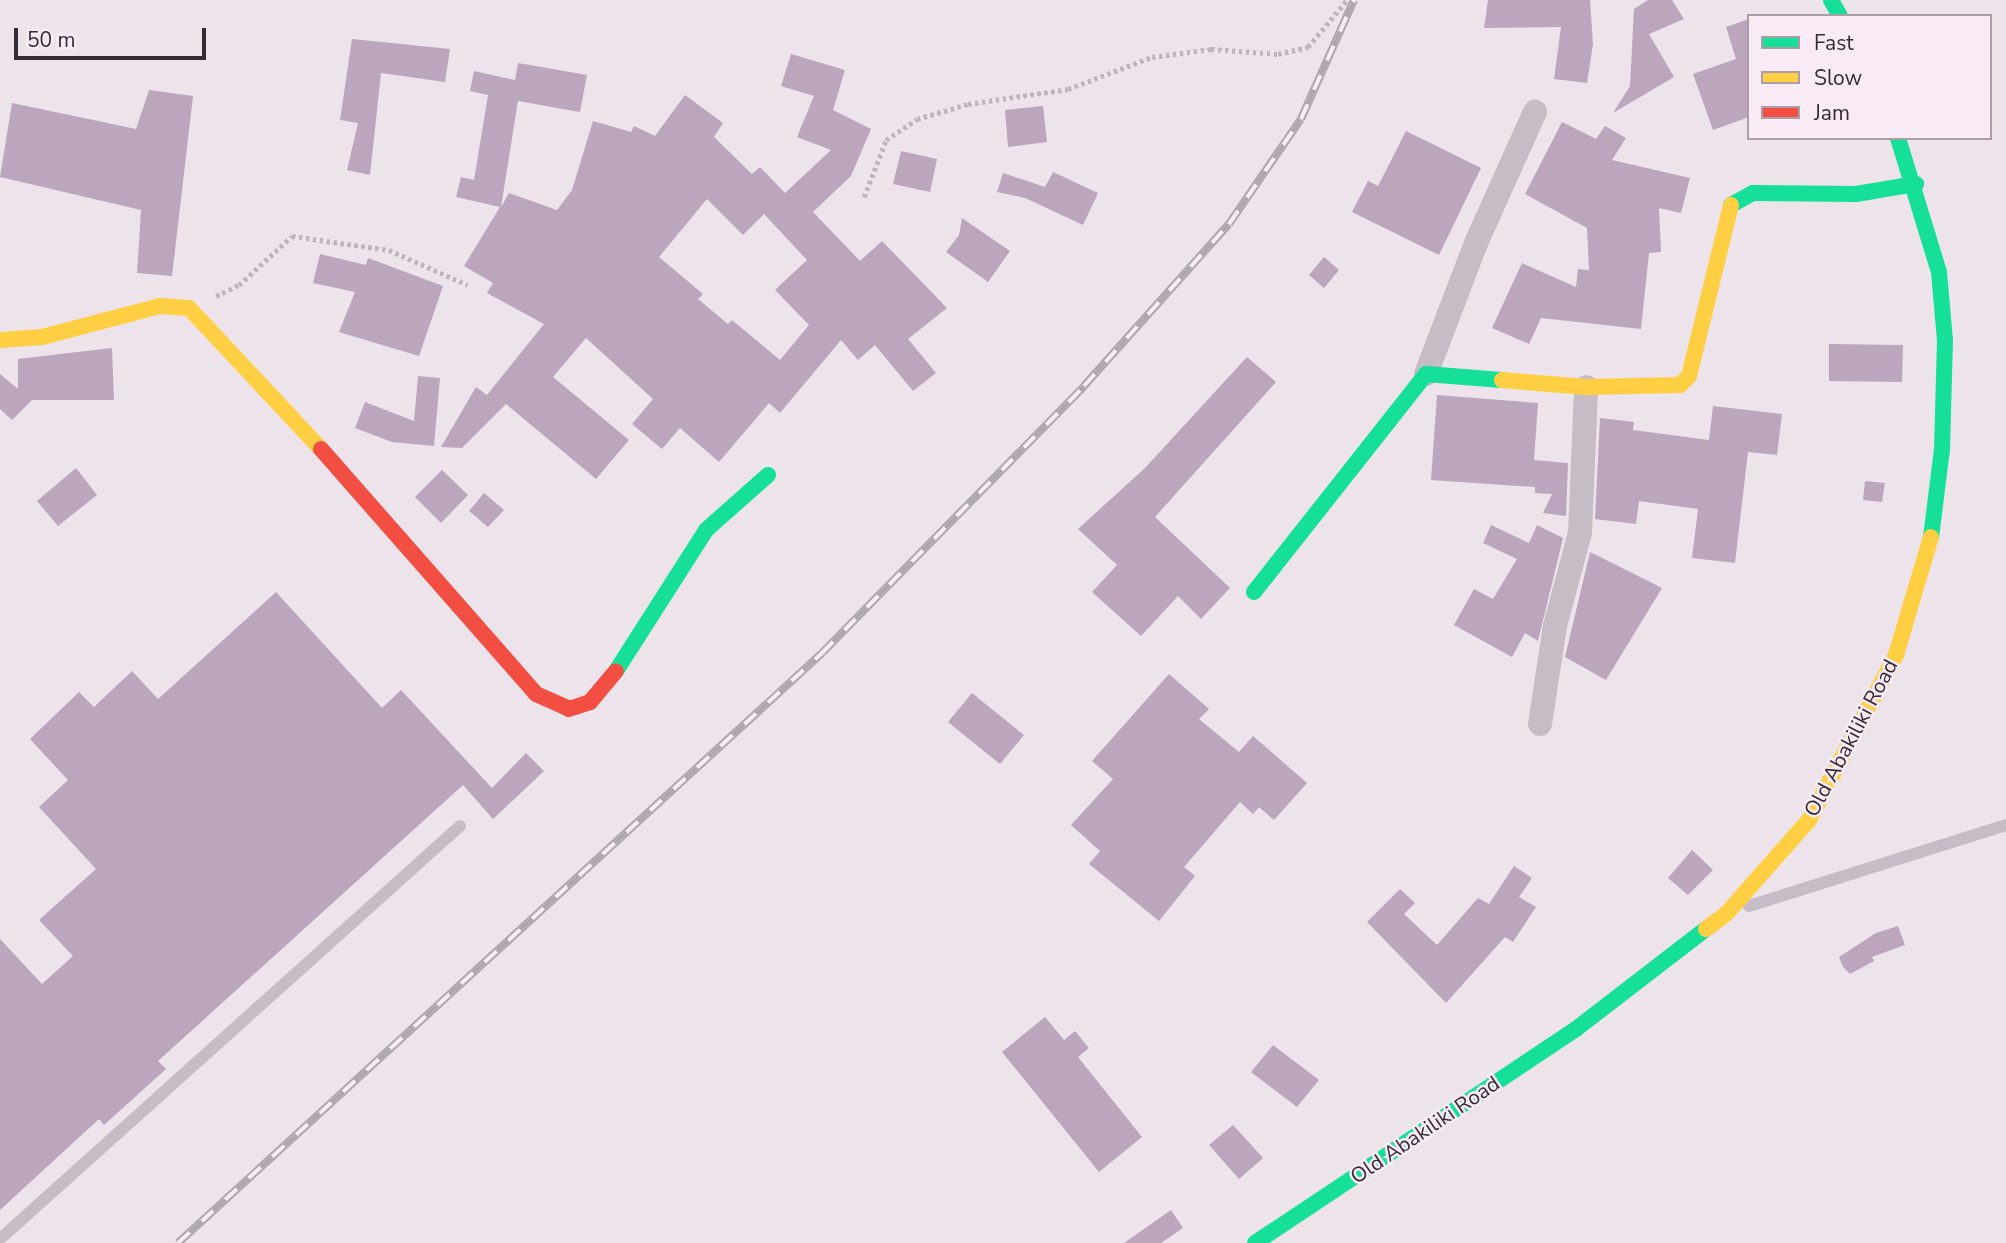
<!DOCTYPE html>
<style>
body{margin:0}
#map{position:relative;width:2006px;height:1243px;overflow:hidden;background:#ece3eb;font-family:"Nunito Sans",sans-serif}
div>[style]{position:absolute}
.building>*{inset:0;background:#bba6bd}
.path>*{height:4.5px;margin-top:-2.25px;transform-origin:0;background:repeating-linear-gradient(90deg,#beb4bd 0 3.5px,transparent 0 7px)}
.lane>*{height:12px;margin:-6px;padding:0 6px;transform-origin:6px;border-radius:6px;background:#c5bcc5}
.street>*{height:24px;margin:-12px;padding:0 12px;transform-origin:12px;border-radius:12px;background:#c5bcc5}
.fast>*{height:16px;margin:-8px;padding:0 8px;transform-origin:8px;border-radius:8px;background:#16e098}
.slow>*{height:16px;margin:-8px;padding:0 8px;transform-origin:8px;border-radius:8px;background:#ffcf43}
.jam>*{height:16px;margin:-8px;padding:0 8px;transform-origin:8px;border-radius:8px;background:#f24e42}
.rail>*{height:8px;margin-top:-4px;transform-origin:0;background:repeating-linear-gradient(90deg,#f8ebf6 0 16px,#ada6ad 0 32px);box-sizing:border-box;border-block:2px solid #ada6ad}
span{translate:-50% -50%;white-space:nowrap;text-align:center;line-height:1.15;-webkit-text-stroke:5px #f8ebf6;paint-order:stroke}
.street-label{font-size:21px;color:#352a36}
.legend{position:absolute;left:1747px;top:14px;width:245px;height:126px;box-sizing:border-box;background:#f8ebf6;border:2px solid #aa9ea9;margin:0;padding:9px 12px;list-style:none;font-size:21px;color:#352a36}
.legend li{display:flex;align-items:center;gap:14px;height:35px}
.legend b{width:35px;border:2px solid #aa9ea9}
.scale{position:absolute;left:14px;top:28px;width:192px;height:32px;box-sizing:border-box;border:4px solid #352a36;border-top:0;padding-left:9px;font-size:21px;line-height:24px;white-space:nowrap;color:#352a36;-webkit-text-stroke:5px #f8ebf6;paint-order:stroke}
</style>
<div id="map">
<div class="building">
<div style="clip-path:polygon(1488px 0,1590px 0,1593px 44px,1587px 83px,1554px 79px,1561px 27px,1484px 28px)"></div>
<div style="clip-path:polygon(1648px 0,1672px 0,1684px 19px,1649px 34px,1674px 77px,1613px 113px,1630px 86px,1634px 9px)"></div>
<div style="clip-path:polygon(1749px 19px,1749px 117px,1713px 130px,1693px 74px,1736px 59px,1726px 27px)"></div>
<div style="clip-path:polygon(352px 39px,450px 49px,445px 82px,381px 73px,370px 175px,347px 170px,358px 123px,340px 120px)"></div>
<div style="clip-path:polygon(evenodd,791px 54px,845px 70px,833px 110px,871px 129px,851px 176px,813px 212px,860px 261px,882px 241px,947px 308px,908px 339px,936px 373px,913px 391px,875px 345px,858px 360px,841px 340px,780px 413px,769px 403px,719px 462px,680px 428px,662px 449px,632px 424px,653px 399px,586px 338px,553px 377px,629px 440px,596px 479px,506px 404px,462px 448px,441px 447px,476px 387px,487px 395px,544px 324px,487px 293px,493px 283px,464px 266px,500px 207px,456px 197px,461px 177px,474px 180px,488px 95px,470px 91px,474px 71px,515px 80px,518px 63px,587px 75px,580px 112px,518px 101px,501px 207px,509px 193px,557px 210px,572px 190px,593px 121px,631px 132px,634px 126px,655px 136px,685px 95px,723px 123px,714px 137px,752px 174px,760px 167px,785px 193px,831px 150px,797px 137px,814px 96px,781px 86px,791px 54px,707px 199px,743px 235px,764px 214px,807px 260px,775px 290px,809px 325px,780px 360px,732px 320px,728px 324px,698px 299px,703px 294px,659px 257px,707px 199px)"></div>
<div style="clip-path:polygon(149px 90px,193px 96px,172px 276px,137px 273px,141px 210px,0 177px,12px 103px,136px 129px)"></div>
<div style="clip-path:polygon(1043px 106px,1047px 142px,1008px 147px,1005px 110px)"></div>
<div style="clip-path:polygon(1562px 122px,1596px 139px,1605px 126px,1626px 138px,1612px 160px,1690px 178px,1681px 213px,1659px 208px,1661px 252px,1649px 253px,1641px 329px,1541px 318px,1529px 344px,1492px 328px,1522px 263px,1576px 287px,1578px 269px,1589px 270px,1587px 228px,1525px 194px)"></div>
<div style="clip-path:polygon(1406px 131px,1481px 168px,1439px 255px,1352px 212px,1368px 181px,1378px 186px)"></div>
<div style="clip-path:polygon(901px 151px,937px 159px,930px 192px,893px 184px)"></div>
<div style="clip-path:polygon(1053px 172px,1098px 193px,1083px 225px,1025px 198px,997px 192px,1003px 173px,1045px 187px)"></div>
<div style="clip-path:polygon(962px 218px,1010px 251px,988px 282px,946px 252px,959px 235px)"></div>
<div style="clip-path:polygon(320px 254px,366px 265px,368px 258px,443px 286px,419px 356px,339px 332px,355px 292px,313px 283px)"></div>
<div style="clip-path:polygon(1324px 257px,1339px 270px,1324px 288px,1309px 275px)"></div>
<div style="clip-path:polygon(1829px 344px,1903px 345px,1902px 382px,1829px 381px)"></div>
<div style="clip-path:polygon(112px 348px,114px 400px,32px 400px,12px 420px,0 409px,0 374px,18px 389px,18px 359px)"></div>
<div style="clip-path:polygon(1247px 357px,1276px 382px,1155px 517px,1230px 588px,1201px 619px,1178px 596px,1141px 636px,1092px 592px,1117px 565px,1078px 529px,1145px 468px)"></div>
<div style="clip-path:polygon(418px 376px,440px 378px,434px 446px,392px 442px,355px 428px,365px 402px,414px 421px)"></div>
<div style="clip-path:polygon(1437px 395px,1538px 403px,1534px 460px,1568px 463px,1566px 516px,1543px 513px,1552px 494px,1535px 493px,1535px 487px,1431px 480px)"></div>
<div style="clip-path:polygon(1713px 406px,1782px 414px,1777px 455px,1748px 452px,1735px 563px,1692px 558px,1698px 509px,1639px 501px,1636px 524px,1595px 519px,1600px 418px,1634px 422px,1633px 430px,1709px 440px)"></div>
<div style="clip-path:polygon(76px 468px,97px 495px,58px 526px,37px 501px)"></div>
<div style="clip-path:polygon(442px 470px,468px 495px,441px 523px,415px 497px)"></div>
<div style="clip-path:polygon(1865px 481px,1885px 483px,1882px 502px,1863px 500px)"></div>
<div style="clip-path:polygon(484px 493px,504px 510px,488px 527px,469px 511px)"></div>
<div style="clip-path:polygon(1491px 525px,1529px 543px,1537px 525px,1563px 538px,1538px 641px,1525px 633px,1512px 657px,1454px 625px,1474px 589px,1493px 599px,1517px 559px,1483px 543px)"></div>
<div style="clip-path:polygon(1590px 552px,1662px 588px,1606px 680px,1565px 657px)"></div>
<div style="clip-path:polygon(276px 592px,382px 708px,401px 690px,492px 788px,526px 753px,544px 771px,493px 819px,463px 785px,158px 1061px,166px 1069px,104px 1125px,99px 1119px,0 1210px,0 939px,42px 984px,73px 956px,39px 920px,96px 869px,39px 807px,68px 780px,30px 739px,79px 692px,94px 707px,132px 671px,158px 699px)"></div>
<div style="clip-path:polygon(1169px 674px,1209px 709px,1199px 719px,1239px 752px,1253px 736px,1307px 783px,1274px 820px,1259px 807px,1253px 814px,1240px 802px,1184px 867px,1195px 876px,1159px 921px,1089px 864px,1100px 851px,1071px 825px,1113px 779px,1092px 761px)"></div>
<div style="clip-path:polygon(972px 693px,1024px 735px,1000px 764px,948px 722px)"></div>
<div style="clip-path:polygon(1692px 850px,1713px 870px,1688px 895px,1668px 878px)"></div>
<div style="clip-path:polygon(1514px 866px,1532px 878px,1519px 897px,1536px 907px,1513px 942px,1505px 937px,1446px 1003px,1367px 922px,1400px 889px,1415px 903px,1404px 914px,1437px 945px,1478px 898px,1489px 904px)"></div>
<div style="clip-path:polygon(1898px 926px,1905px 945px,1872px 957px,1874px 961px,1850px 974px,1843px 967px,1839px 957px,1876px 933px)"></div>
<div style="clip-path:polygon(1045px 1017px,1064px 1040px,1075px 1031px,1089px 1048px,1078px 1057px,1142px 1137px,1099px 1172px,1002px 1052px)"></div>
<div style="clip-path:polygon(1273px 1045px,1319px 1080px,1297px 1107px,1251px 1072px)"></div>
<div style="clip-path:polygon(1233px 1125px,1263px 1158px,1239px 1179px,1209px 1145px)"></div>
<div style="clip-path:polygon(1171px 1210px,1183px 1228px,1161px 1243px,1124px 1243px)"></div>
</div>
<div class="path">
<div style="left:864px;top:197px;width:61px;rotate:-68.9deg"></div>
<div style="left:886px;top:140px;width:37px;rotate:-34deg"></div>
<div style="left:917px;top:119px;width:53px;rotate:-16.4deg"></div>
<div style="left:968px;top:104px;width:101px;rotate:-8.5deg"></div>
<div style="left:1068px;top:89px;width:90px;rotate:-20.9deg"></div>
<div style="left:1152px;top:57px;width:60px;rotate:-7.7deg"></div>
<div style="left:1211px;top:49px;width:67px;rotate:4.3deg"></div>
<div style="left:1278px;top:54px;width:31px;rotate:-13deg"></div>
<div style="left:1308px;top:47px;width:61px;rotate:-50.3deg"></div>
<div style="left:216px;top:296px;width:25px;rotate:-26deg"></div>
<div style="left:239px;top:285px;width:72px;rotate:-42.8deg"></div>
<div style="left:292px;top:236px;width:98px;rotate:8.2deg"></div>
<div style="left:389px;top:250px;width:86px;rotate:23.9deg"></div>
</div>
<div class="lane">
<div style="left:1749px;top:906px;width:269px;rotate:-17.5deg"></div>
<div style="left:0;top:1239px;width:618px;rotate:-41.92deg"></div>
</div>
<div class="street">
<div style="left:1426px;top:374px;width:140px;rotate:-69.1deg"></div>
<div style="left:1476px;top:243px;width:144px;rotate:-65.8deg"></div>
<div style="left:1540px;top:724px;width:99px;rotate:-81.3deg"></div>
<div style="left:1555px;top:626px;width:96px;rotate:-75deg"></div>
<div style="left:1580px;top:533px;width:146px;rotate:-87.6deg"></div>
</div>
<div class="fast">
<div style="left:1831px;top:0;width:18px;rotate:61deg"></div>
<div style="left:1898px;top:138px;width:140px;rotate:73deg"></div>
<div style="left:1939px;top:272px;width:69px;rotate:85deg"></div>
<div style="left:1945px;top:341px;width:108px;rotate:91.6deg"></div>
<div style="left:1942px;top:449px;width:89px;rotate:97.1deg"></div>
<div style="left:1731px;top:205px;width:25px;rotate:-29deg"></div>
<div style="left:1753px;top:193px;width:103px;rotate:0.6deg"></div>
<div style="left:1856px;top:194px;width:61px;rotate:-9.5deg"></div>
<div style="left:1254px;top:592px;width:278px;rotate:-51.7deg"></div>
<div style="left:1426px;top:374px;width:76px;rotate:4.5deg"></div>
<div style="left:616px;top:671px;width:167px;rotate:-57.4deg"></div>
<div style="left:706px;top:530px;width:83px;rotate:-41.6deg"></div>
<div style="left:1255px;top:1243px;width:386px;rotate:-33.7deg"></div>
<div style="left:1576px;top:1029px;width:164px;rotate:-37.6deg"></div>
</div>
<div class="slow">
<div style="left:0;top:340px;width:42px;rotate:-4.1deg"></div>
<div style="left:42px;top:337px;width:122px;rotate:-14.7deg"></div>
<div style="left:160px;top:306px;width:29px;rotate:4deg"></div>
<div style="left:189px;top:308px;width:193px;rotate:46.9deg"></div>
<div style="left:1502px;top:380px;width:84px;rotate:4.8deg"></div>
<div style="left:1586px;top:387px;width:94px;rotate:-1.2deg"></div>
<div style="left:1680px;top:385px;width:13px;rotate:-45deg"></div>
<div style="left:1689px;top:376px;width:176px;rotate:-76.2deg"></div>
<div style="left:1706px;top:929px;width:26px;rotate:-37deg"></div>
<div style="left:1727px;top:913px;width:124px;rotate:-48.6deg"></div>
<div style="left:1809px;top:820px;width:187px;rotate:-62.2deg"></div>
<div style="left:1896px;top:655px;width:123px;rotate:-73.5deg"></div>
</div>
<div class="jam">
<div style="left:321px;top:449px;width:326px;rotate:48.7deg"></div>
<div style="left:536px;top:694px;width:36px;rotate:24deg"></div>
<div style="left:569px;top:709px;width:22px;rotate:-18deg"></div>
<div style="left:590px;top:702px;width:40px;rotate:-50deg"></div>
</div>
<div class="rail">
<div style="left:178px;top:1243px;width:873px;rotate:-42.49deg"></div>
<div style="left:822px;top:653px;width:374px;rotate:-45.5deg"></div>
<div style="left:1084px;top:386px;width:217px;rotate:-48.2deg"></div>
<div style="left:1229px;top:224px;width:127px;rotate:-55.6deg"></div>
<div style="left:1301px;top:119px;width:130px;rotate:-66deg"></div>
</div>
<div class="street-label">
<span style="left:1851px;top:738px;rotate:-62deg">Old Abakiliki Road</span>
<span style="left:1425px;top:1130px;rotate:-34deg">Old Abakiliki Road</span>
</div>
<ul class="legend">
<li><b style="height:9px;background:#16e098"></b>Fast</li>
<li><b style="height:9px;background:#ffcf43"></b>Slow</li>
<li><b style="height:9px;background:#f24e42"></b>Jam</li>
</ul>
<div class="scale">50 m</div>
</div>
